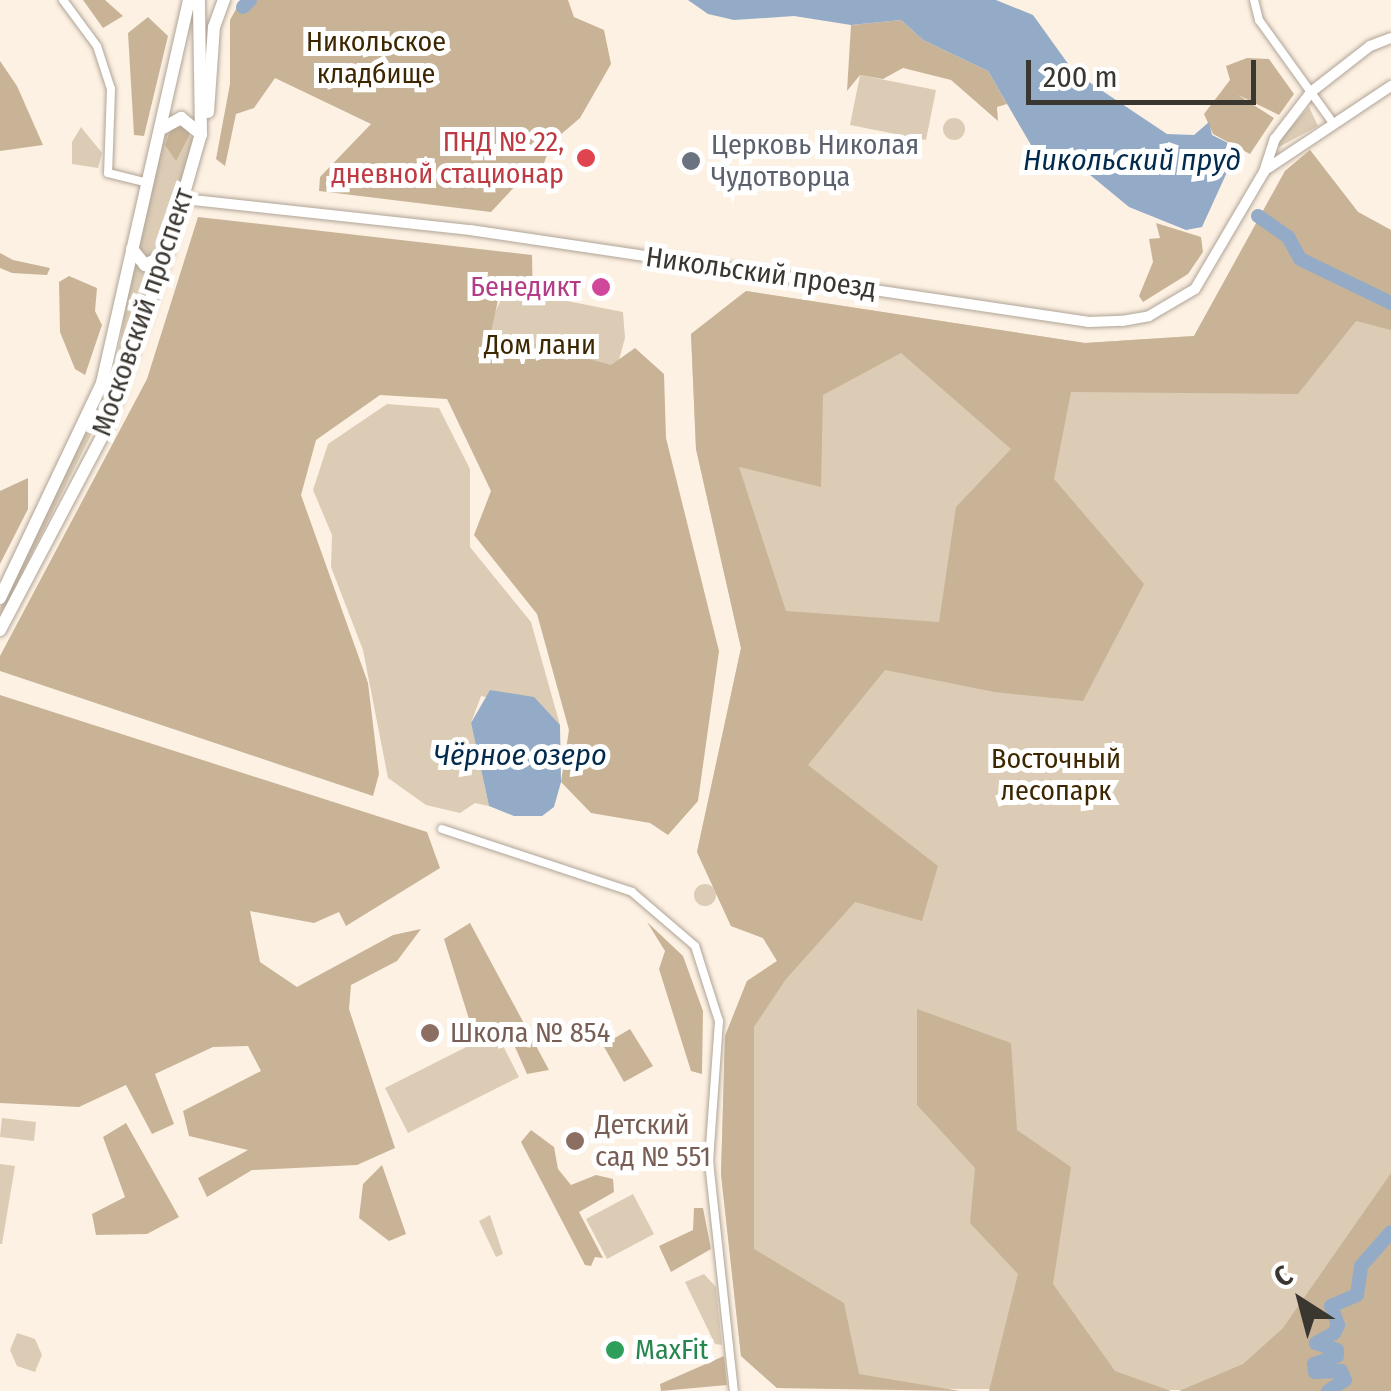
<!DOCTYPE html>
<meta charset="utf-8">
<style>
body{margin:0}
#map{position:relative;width:1391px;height:1391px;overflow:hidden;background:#fdf1e3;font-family:"Fira Sans Condensed",sans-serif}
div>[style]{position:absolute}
.green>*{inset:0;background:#dcccb6}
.round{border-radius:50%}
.forest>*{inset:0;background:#c9b396}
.water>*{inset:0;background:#93abc6}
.river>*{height:14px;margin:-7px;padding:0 7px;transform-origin:7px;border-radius:7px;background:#93abc6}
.roads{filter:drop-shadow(0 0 2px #afa496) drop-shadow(0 0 2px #afa496)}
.minor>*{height:8px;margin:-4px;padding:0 4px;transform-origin:4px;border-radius:4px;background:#fff}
.tertiary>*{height:10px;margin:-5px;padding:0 5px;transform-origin:5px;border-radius:5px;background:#fff}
.primary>*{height:12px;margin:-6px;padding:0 6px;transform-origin:6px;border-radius:6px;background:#fff}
.dots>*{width:28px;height:28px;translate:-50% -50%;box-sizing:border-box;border:5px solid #fff;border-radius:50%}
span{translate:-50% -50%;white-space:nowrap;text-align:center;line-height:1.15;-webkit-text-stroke:10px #fff;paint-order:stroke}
.park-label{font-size:28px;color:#3d2700}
.health-label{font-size:28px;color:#be3a42}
.right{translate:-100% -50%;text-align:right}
.worship-label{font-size:28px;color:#5b616d}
.left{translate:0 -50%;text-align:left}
.street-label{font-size:28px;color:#3a3630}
.hotel-label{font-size:28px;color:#b23c85}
.education-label{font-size:28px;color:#785e54}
.leisure-label{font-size:28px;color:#27864d}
.water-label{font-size:30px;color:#022a4d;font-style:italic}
.north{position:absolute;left:1251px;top:1251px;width:100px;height:100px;-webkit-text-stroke:8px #fff;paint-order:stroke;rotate:324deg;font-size:28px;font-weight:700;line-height:40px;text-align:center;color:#3a3630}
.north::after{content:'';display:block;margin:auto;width:35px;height:45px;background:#3a3630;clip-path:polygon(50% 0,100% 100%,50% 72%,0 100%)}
.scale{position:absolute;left:1026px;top:60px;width:230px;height:45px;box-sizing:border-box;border:5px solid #3a3630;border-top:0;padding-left:12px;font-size:30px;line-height:35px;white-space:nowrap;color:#3a3630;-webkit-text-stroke:8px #fff;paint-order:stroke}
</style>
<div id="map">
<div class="green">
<div style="clip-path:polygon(860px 75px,936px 90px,926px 140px,850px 125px)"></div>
<div style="clip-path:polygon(1309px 107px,1318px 126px,1279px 147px,1276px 144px)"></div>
<div class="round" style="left:943px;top:118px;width:22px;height:22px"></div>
<div style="clip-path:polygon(176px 124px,193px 139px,160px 253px,147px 260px,136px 247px,164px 135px)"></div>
<div style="clip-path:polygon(81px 127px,102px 153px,98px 168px,72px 164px,72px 142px)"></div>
<div style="clip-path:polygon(1310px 150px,1358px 212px,1391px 230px,1391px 1391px,777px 1388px,741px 1356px,721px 1174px,725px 1036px,747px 981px,777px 961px,763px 938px,731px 926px,697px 852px,741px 648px,696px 449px,691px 334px,746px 291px,1085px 343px,1194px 336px,1285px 171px)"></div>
<div style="clip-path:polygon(133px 264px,156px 270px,134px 333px,117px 358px)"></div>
<div style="clip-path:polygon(506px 289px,623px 312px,625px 338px,609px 396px,470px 365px)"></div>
<div style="clip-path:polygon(116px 370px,96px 425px,0 617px,0 608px)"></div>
<div style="clip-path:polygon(387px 404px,439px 408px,470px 469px,470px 547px,531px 622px,560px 725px,541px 708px,481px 696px,471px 723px,489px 806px,475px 803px,460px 813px,426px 805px,388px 778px,363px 650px,331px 567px,332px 535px,313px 490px,328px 444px)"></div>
<div class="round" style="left:694px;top:884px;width:22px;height:22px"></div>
<div style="clip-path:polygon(496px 1032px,519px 1077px,408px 1133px,385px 1088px)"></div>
<div style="clip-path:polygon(2px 1118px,36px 1122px,34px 1141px,0 1137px)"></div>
<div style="clip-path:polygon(0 1164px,15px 1166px,2px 1244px,0 1244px)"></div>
<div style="clip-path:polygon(633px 1194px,654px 1234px,607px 1259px,586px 1219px)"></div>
<div style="clip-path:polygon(490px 1215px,503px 1254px,496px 1257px,479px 1221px)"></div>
<div style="clip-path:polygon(704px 1274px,716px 1287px,722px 1345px,715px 1344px,685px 1282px)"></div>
<div style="clip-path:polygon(17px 1333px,35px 1339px,42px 1355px,35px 1372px,17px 1366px,10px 1350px)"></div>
</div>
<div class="forest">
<div style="clip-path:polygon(83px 0,105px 0,123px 16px,103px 28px)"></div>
<div style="clip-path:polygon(241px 0,568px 0,574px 17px,604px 30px,611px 64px,580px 118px,552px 142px,541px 171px,520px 181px,491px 212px,319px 191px,320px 177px,371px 124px,275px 78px,254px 108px,236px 114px,225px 166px,216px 159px,230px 84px,230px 20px)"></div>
<div style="clip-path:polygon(148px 17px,168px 36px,144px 136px,134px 135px,128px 33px)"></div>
<div style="clip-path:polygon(901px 20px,923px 40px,988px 71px,1007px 104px,997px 107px,998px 121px,951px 80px,903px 68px,883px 79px,860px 75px,847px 91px,851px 25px)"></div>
<div style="clip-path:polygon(1247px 58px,1269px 59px,1294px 94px,1279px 115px,1238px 95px,1274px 118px,1250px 154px,1213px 134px,1204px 114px,1230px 80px,1226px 66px)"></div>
<div style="clip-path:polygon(0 61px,17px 86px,43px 145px,0 151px)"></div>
<div style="clip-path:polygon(184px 126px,190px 134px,176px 161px,165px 145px,171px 129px)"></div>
<div style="clip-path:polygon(evenodd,1310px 150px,1358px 212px,1391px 230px,1391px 330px,1356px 321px,1298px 394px,1071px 392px,1054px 479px,1144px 584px,1083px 701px,994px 692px,885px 670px,808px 765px,938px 866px,922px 921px,855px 902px,786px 979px,754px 1027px,754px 1249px,844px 1303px,859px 1374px,960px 1391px,777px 1388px,741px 1356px,721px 1174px,725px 1036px,747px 981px,777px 961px,763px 938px,731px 926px,697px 852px,741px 648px,696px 449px,691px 334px,746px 291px,1085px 343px,1194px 336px,1285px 171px,1310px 150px,901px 353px,1011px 449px,956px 507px,939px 622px,786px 611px,739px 467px,821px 487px,823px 395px,901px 353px)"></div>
<div style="clip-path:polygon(198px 217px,532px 255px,533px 302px,500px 291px,491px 332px,611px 365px,635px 348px,664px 374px,666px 438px,719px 651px,698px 801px,668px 835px,650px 823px,591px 813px,561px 782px,569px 730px,537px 614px,474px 535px,491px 491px,447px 399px,380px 395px,316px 440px,301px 495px,368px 683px,379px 774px,373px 796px,0 671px,0 656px,147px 379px)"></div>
<div style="clip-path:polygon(1156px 223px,1201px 237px,1203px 252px,1188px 274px,1143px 302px,1139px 296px,1153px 262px,1149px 239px,1160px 238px)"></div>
<div style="clip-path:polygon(0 253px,13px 260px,50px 268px,47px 275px,12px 273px,0 268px)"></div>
<div style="clip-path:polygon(69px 276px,97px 288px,95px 311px,102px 325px,85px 375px,75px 369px,60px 332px,59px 282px)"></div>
<div style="clip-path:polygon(28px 478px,28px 509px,0 564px,0 491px)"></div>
<div style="clip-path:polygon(0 695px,427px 832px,440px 868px,346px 926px,339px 912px,314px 923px,250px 911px,260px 962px,297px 987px,393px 935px,421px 929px,397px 961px,351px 985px,349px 1009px,395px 1148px,357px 1165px,252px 1170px,207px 1197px,198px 1178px,248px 1150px,189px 1136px,183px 1111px,261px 1071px,248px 1046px,213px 1047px,155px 1074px,174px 1124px,152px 1134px,126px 1085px,79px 1107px,0 1103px)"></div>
<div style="clip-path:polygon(647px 922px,683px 956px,703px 1011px,702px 1074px,691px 1071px,659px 969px,665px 951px)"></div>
<div style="clip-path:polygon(470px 923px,549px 1070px,527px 1074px,511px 1038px,495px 1026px,474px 1035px,444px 939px)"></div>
<div style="clip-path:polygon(917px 1009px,1011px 1043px,1017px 1130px,1071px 1167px,1053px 1284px,1115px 1371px,1171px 1391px,989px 1391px,1018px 1274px,970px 1223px,975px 1168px,917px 1105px)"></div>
<div style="clip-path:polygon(630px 1029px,653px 1066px,624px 1082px,603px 1045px)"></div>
<div style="clip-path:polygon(126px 1123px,179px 1217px,147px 1234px,96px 1235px,92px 1214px,125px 1197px,103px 1137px)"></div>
<div style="clip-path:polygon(531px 1130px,554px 1147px,558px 1169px,571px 1185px,596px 1175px,613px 1179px,614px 1192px,579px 1212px,603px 1258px,595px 1257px,591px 1266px,585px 1265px,521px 1142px)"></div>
<div style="clip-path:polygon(382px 1165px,406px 1234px,389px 1241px,359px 1218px,363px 1184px)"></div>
<div style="clip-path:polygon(1391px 1173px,1391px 1391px,1179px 1391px,1243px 1364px,1283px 1328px)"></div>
<div style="clip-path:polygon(694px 1208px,703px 1208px,711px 1249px,671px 1272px,659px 1246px,693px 1230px)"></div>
<div style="clip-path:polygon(724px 1356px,727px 1385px,661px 1391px,660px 1384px)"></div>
</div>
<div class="water">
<div style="clip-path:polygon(688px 0,996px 0,1033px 15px,1074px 72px,1167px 134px,1194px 135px,1209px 122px,1212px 135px,1238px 148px,1202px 227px,1186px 230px,1129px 207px,1078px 165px,1031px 145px,988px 71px,923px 40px,901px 20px,851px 25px,794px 16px,734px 20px,708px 14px)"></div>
<div style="clip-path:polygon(490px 690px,534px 697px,560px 725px,561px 782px,554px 807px,542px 816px,514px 816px,489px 806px,471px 723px)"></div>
</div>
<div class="river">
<div style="left:243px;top:7px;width:10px;rotate:-45deg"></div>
<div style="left:1258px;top:216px;width:37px;rotate:35deg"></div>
<div style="left:1288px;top:237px;width:25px;rotate:61deg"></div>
<div style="left:1300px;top:259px;width:101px;rotate:25.8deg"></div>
<div style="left:1328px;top:1391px;width:20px;rotate:-33deg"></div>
<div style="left:1345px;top:1380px;width:10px;rotate:-114deg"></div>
<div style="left:1341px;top:1371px;width:26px;rotate:178deg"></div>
<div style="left:1315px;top:1372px;width:8px;rotate:-97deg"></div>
<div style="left:1314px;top:1364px;width:24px;rotate:-19deg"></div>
<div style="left:1337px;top:1356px;width:6px;rotate:-90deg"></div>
<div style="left:1337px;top:1350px;width:22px;rotate:-162deg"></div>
<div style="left:1316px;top:1343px;width:21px;rotate:-29deg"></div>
<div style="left:1334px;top:1333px;width:9px;rotate:-63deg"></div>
<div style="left:1338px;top:1325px;width:20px;rotate:-110deg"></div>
<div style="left:1331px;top:1306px;width:28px;rotate:-23deg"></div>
<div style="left:1357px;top:1295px;width:29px;rotate:-82deg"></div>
<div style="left:1361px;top:1266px;width:45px;rotate:-48.6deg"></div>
</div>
<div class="roads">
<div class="minor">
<div style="left:63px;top:0;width:57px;rotate:53.5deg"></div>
<div style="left:97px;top:46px;width:45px;rotate:72deg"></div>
<div style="left:111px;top:89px;width:84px;rotate:92deg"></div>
<div style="left:108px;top:173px;width:41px;rotate:14deg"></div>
<div style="left:1254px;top:0;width:21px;rotate:76deg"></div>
<div style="left:1259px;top:20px;width:127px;rotate:54.3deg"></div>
<div style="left:442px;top:829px;width:200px;rotate:18.3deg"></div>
<div style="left:632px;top:892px;width:83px;rotate:40.6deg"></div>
<div style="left:695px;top:946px;width:79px;rotate:72.3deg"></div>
<div style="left:719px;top:1021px;width:141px;rotate:94.1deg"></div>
<div style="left:709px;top:1162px;width:230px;rotate:83.8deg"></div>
</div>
<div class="tertiary">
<div style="left:1268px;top:168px;width:148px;rotate:-33.7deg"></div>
<div style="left:184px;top:199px;width:288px;rotate:6.2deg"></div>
<div style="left:470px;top:230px;width:626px;rotate:8.45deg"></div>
<div style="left:1089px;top:322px;width:33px;rotate:-2deg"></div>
<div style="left:1122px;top:321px;width:27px;rotate:-10deg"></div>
<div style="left:1149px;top:316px;width:53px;rotate:-30.4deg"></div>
<div style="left:1195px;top:289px;width:136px;rotate:-59.5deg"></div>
<div style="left:1264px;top:172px;width:35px;rotate:-72deg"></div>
<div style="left:1275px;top:139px;width:59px;rotate:-52.5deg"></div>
<div style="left:1311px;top:92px;width:75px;rotate:-37.9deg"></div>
<div style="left:1370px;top:46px;width:22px;rotate:-21deg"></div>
</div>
<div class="primary">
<div style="left:208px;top:112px;width:85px;rotate:-86deg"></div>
<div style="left:214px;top:27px;width:29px;rotate:-70deg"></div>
<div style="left:163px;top:128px;width:21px;rotate:-29deg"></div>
<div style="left:181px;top:118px;width:26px;rotate:39deg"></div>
<div style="left:132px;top:249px;width:21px;rotate:51deg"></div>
<div style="left:145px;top:265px;width:25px;rotate:-27deg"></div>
<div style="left:0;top:598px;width:238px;rotate:-64.6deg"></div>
<div style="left:102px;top:383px;width:393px;rotate:-77.2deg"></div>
<div style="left:0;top:630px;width:227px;rotate:-62.2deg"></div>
<div style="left:106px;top:429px;width:186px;rotate:-70.9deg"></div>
<div style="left:167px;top:253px;width:124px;rotate:-74.1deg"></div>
<div style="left:201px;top:134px;width:134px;rotate:-90.9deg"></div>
</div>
</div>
<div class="dots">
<div style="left:586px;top:158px;background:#e0444e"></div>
<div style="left:691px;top:161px;background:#6b7280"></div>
<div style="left:601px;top:287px;background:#d1479c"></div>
<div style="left:430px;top:1033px;background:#8d6e63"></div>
<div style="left:575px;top:1141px;background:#8d6e63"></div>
<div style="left:615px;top:1350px;background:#2e9e5b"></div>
</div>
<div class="park-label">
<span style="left:376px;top:58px">Никольское<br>кладбище</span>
<span style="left:540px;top:345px">Дом лани</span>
<span style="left:1056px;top:775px">Восточный<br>лесопарк</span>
</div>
<div class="health-label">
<span class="right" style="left:564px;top:158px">ПНД № 22,<br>дневной стационар</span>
</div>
<div class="worship-label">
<span class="left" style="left:711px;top:161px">Церковь Николая<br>Чудотворца</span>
</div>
<div class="street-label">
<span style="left:761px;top:273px;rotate:8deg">Никольский проезд</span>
<span style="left:143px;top:312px;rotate:-71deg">Московский проспект</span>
</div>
<div class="hotel-label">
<span class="right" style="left:581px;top:287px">Бенедикт</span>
</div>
<div class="education-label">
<span class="left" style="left:450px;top:1033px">Школа № 854</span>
<span class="left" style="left:595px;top:1141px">Детский<br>сад № 551</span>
</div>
<div class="leisure-label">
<span class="left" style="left:635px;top:1350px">MaxFit</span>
</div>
<div class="water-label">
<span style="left:1132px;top:160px">Никольский пруд</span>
<span style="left:520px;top:755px">Чёрное озеро</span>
</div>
<div class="north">С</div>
<div class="scale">200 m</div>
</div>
